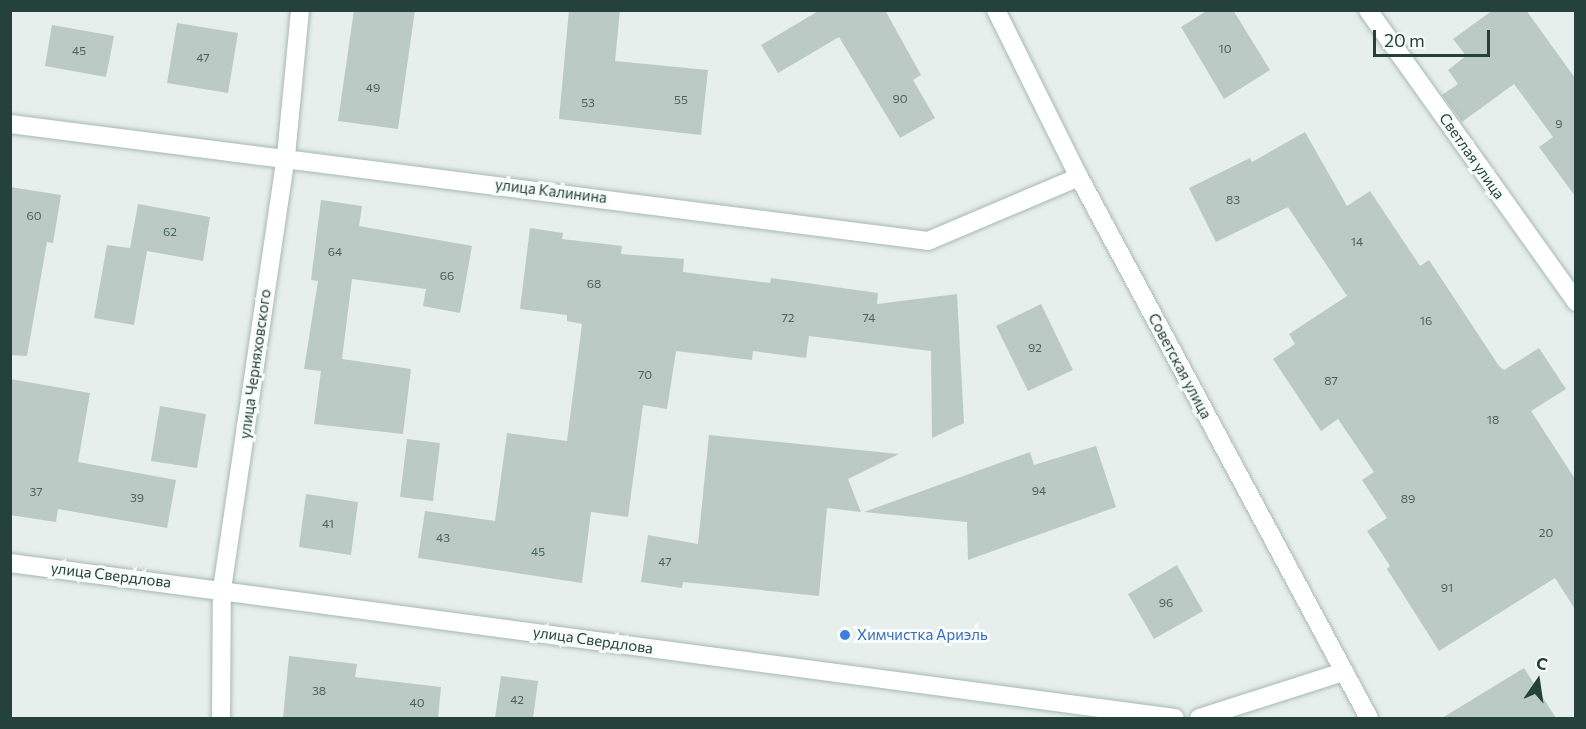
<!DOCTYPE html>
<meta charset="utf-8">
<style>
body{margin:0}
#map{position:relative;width:1586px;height:729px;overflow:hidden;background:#e6efeb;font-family:Commissioner,sans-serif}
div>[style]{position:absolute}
.building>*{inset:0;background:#bbcac4}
.roads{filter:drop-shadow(0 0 2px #a8b8b2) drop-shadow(0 0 2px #a8b8b2)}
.street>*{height:18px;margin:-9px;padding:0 9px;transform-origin:9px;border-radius:9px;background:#fff}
.secondary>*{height:18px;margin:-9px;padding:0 9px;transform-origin:9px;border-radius:9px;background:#fff}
.dots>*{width:16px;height:16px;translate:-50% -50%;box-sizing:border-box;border:3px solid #f7fbf9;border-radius:50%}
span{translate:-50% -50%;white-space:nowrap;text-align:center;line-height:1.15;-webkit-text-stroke:6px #f7fbf9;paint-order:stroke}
.number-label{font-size:12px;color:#4a645c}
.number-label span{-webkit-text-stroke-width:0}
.street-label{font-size:15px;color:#24423a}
.shop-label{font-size:15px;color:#366cbe}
.left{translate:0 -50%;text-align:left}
.frame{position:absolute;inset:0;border:12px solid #24423a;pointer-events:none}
.north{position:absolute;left:1508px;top:651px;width:60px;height:60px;-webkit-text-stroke:4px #f7fbf9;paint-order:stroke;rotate:13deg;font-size:16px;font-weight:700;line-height:24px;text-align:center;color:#24423a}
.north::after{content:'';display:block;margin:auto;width:21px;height:27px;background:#24423a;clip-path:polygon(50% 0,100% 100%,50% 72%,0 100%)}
.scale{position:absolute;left:1373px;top:30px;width:117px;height:27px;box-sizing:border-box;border:3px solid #24423a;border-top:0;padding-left:8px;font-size:18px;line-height:21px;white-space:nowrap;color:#24423a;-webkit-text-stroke:4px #f7fbf9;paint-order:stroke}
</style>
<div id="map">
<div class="building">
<div style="clip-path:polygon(354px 10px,415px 10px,398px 129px,338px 121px)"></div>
<div style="clip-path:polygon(569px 10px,620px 10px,615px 61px,708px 70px,701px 135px,559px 119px)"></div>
<div style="clip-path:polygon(820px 10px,885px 10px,921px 75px,913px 80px,935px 118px,900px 138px,839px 37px,778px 73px,761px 45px)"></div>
<div style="clip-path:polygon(1208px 10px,1233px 10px,1270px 70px,1224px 99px,1181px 27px)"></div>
<div style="clip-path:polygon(1493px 10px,1526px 10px,1575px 78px,1575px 196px,1539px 147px,1553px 137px,1514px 84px,1462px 122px,1442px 95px,1458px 84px,1448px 70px,1466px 56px,1453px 39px)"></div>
<div style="clip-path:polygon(177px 23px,238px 33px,228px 93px,167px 83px)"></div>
<div style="clip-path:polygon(52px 25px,114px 36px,106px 77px,45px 66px)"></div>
<div style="clip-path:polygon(1305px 132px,1347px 206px,1370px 191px,1420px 266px,1429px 260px,1499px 366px,1504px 370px,1539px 348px,1566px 389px,1531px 411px,1575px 479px,1575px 609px,1555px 578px,1439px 651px,1387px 569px,1390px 566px,1367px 531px,1387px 518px,1362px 480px,1374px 472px,1338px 419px,1321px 431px,1273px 359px,1295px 344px,1289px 334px,1347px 296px,1288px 207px,1216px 242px,1189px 188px,1250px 158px,1252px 162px)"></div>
<div style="clip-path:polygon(10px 187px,61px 195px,53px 243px,47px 242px,27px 356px,10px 355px)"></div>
<div style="clip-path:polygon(321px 200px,362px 206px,359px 226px,472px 246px,460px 313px,423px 306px,426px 289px,352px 279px,342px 359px,411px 369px,403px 434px,314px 424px,321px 371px,304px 369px,318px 281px,311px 280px)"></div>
<div style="clip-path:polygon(138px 204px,210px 217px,203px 261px,147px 251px,134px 325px,94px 318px,107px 245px,130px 248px)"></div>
<div style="clip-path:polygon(530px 228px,563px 233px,562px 239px,622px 246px,621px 254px,684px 259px,683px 272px,770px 283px,771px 278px,878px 293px,877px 304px,957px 294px,964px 423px,932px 438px,931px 351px,809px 336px,806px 358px,753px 351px,752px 360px,676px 351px,667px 409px,643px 405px,628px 517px,591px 512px,582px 583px,418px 558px,425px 511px,495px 521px,507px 433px,567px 441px,582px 324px,567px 321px,567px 315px,520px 309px)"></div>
<div style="clip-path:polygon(1041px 304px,1073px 370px,1028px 391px,996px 326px)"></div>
<div style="clip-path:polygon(10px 379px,90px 393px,78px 462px,176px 480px,167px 528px,58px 509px,56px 522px,10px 515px)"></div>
<div style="clip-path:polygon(160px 406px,206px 414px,197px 468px,151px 461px)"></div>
<div style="clip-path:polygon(709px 435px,899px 454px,848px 479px,861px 512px,827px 508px,819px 596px,683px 582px,682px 588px,641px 582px,648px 535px,698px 544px)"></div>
<div style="clip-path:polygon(407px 439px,440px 443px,433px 501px,400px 497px)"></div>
<div style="clip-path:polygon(1096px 446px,1116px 507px,968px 560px,967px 522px,864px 512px,1030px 452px,1034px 465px)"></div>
<div style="clip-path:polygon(306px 494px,358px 502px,351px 555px,299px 547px)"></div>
<div style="clip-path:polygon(1177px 565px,1203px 611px,1154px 639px,1128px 594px)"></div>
<div style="clip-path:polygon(289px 656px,357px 664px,355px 677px,441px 687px,438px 718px,283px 718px)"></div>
<div style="clip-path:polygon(1524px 668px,1556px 718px,1442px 718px)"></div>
<div style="clip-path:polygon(501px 676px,538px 681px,533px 718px,495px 718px)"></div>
</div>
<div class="roads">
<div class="street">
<div style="left:1368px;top:10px;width:359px;rotate:54.5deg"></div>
<div style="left:10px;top:124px;width:925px;rotate:7.26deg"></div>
<div style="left:928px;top:241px;width:164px;rotate:-23deg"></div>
<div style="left:10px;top:563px;width:1175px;rotate:7.58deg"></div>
<div style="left:221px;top:718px;width:129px;rotate:-89.6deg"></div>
<div style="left:222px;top:589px;width:438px;rotate:-81.6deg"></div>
<div style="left:286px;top:156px;width:147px;rotate:-84.5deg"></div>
<div style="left:1199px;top:718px;width:151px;rotate:-17.7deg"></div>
</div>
<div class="secondary">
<div style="left:996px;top:10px;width:186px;rotate:63.6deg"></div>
<div style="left:1079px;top:177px;width:614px;rotate:61.81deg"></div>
</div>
</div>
<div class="dots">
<div style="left:845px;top:635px;background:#3f7fe0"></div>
</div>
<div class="number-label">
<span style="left:1225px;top:49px">10</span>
<span style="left:79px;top:51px">45</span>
<span style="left:203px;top:58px">47</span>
<span style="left:373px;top:88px">49</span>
<span style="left:900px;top:99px">90</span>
<span style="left:681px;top:100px">55</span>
<span style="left:588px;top:103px">53</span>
<span style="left:1559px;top:124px">9</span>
<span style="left:1233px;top:200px">83</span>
<span style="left:34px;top:216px">60</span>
<span style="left:170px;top:232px">62</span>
<span style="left:1357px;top:242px">14</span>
<span style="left:335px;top:252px">64</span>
<span style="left:447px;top:276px">66</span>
<span style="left:594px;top:284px">68</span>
<span style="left:788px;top:318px">72</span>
<span style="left:869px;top:318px">74</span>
<span style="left:1426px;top:321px">16</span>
<span style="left:1035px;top:348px">92</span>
<span style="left:645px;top:375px">70</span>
<span style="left:1331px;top:381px">87</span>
<span style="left:1493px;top:420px">18</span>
<span style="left:1039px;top:491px">94</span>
<span style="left:36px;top:492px">37</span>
<span style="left:137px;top:498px">39</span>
<span style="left:1408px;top:499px">89</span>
<span style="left:328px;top:524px">41</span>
<span style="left:1546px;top:533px">20</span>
<span style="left:443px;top:538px">43</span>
<span style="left:538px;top:552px">45</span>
<span style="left:665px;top:562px">47</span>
<span style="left:1447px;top:588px">91</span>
<span style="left:1166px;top:603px">96</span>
<span style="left:319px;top:691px">38</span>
<span style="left:517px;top:700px">42</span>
<span style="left:417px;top:703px">40</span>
</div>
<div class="street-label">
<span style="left:1472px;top:156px;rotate:55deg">Светлая улица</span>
<span style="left:551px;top:191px;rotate:7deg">улица Калинина</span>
<span style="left:255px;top:364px;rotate:-82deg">улица Черняховского</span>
<span style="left:1180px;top:366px;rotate:62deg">Советская улица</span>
<span style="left:111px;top:575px;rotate:7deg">улица Свердлова</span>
<span style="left:593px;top:640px;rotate:8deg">улица Свердлова</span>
</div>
<div class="shop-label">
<span class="left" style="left:857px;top:635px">Химчистка Ариэль</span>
</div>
<div class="frame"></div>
<div class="north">С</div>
<div class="scale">20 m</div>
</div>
